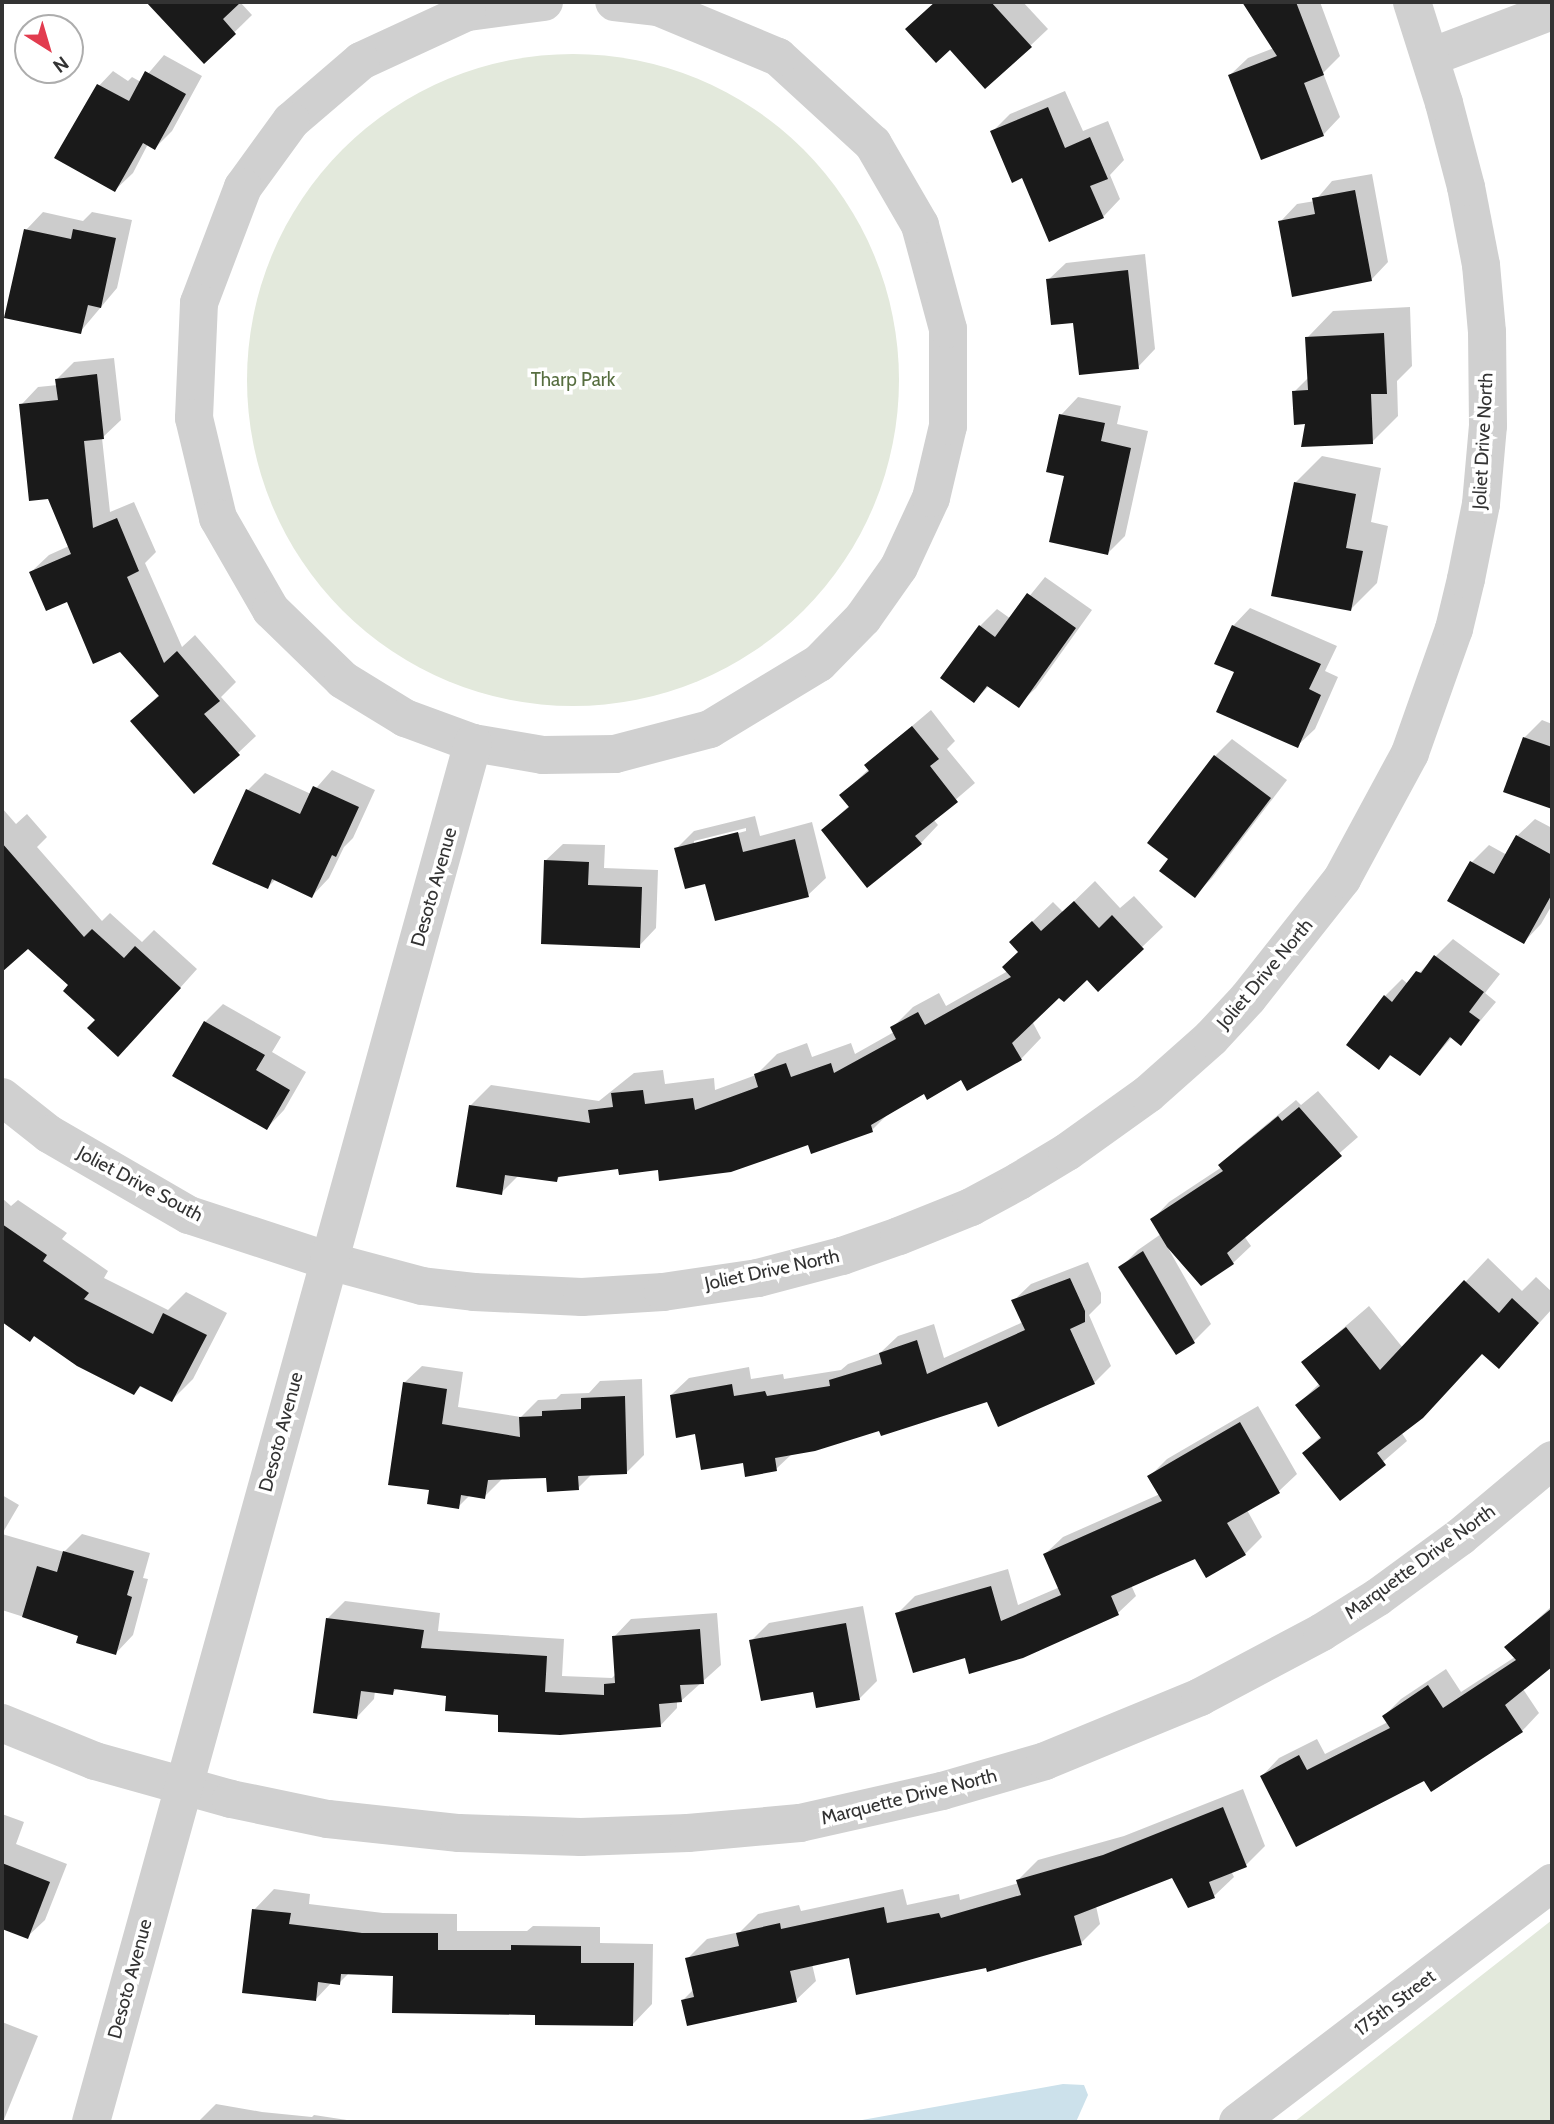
<!DOCTYPE html>
<style>
body{margin:0}
#map{position:relative;width:1554px;height:2124px;overflow:hidden;background:#fff;font-family:Cabin,sans-serif}
div>[style]{position:absolute}
.green>*{inset:0;background:#e3e9dc}
.round{border-radius:50%}
.water>*{inset:0;background:#cce1eb}
.shadow>*{inset:0;background:#0003}
.building>*{inset:0;background:#1a1a1a}
.minor>*{height:38px;margin:-19px;padding:0 19px;transform-origin:19px;border-radius:19px;background:#d0d0d0}
span{translate:-50% -50%;white-space:nowrap;text-align:center;line-height:1.15;-webkit-text-stroke:7px #fff;paint-order:stroke}
.park-label{font-size:19px;color:#576e40}
.street-label{font-size:19px;color:#333}
.frame{position:absolute;inset:0;border:4px solid #333;pointer-events:none}
.north{position:absolute;left:14px;top:14px;width:70px;height:70px;box-sizing:border-box;background:#fff;border:2px solid #adadad;border-radius:50%;rotate:143deg;font-size:19px;font-weight:700;line-height:28px;text-align:center;color:#333}
.north::after{content:'';display:block;margin:auto;width:24px;height:32px;background:#e23c4f;clip-path:polygon(50% 0,100% 100%,50% 72%,0 100%)}
</style>
<div id="map">
<div class="green">
<div class="round" style="left:247px;top:54px;width:652px;height:652px"></div>
<div style="clip-path:polygon(1552px 1920px,1552px 2122px,1294px 2122px,1404px 2036px)"></div>
</div>
<div class="water">
<div style="clip-path:polygon(1063px 2084px,1084px 2085px,1088px 2095px,1076px 2122px,851px 2122px)"></div>
</div>
<div class="shadow">
<div style="clip-path:polygon(152px 2px,240px 2px,252px 15px,204px 62px,150px 4px)"></div>
<div style="clip-path:polygon(935px 2px,1023px 2px,1048px 29px,1030px 46px,950px 48px,925px 11px)"></div>
<div style="clip-path:polygon(1245px 2px,1320px 2px,1340px 56px,1323px 73px,1340px 117px,1323px 135px,1230px 75px,1248px 58px,1274px 48px)"></div>
<div style="clip-path:polygon(164px 55px,202px 76px,172px 131px,155px 148px,148px 144px,133px 173px,115px 190px,96px 89px,113px 71px,128px 81px,132px 77px,141px 82px)"></div>
<div style="clip-path:polygon(1065px 91px,1083px 131px,1108px 121px,1124px 160px,1110px 175px,1120px 199px,1103px 217px,1023px 176px,992px 132px,1010px 114px)"></div>
<div style="clip-path:polygon(1372px 174px,1388px 262px,1371px 280px,1280px 222px,1297px 204px,1315px 201px,1332px 181px)"></div>
<div style="clip-path:polygon(43px 212px,83px 221px,92px 212px,132px 220px,117px 288px,80px 332px,26px 230px)"></div>
<div style="clip-path:polygon(1145px 254px,1155px 349px,1138px 367px,1075px 321px,1048px 280px,1066px 263px)"></div>
<div style="clip-path:polygon(1410px 307px,1412px 366px,1397px 381px,1398px 416px,1372px 442px,1307px 422px,1294px 392px,1309px 377px,1307px 338px,1333px 311px)"></div>
<div style="clip-path:polygon(114px 358px,121px 420px,102px 438px,110px 512px,134px 502px,156px 552px,145px 563px,182px 647px,195px 635px,236px 682px,221px 697px,256px 736px,238px 753px,132px 721px,160px 694px,120px 650px,67px 600px,31px 572px,49px 555px,69px 546px,21px 405px,38px 387px,58px 385px,57px 379px,74px 362px)"></div>
<div style="clip-path:polygon(1078px 397px,1121px 406px,1117px 424px,1148px 431px,1125px 536px,1108px 553px,1066px 475px,1061px 415px)"></div>
<div style="clip-path:polygon(1322px 456px,1381px 468px,1371px 522px,1388px 526px,1377px 583px,1351px 609px,1295px 483px)"></div>
<div style="clip-path:polygon(1045px 577px,1092px 610px,1036px 688px,1018px 705px,990px 685px,974px 701px,980px 626px,997px 609px,1011px 619px)"></div>
<div style="clip-path:polygon(1250px 608px,1337px 646px,1325px 671px,1338px 677px,1315px 729px,1297px 746px,1236px 671px,1233px 626px)"></div>
<div style="clip-path:polygon(931px 710px,955px 741px,947px 749px,975px 783px,933px 819px,938px 825px,921px 843px,868px 885px,823px 830px,850px 805px,841px 795px,869px 769px,866px 765px)"></div>
<div style="clip-path:polygon(1542px 720px,1552px 724px,1551px 807px,1524px 738px)"></div>
<div style="clip-path:polygon(1232px 739px,1287px 780px,1212px 878px,1195px 895px,1170px 859px,1215px 756px)"></div>
<div style="clip-path:polygon(332px 770px,375px 790px,353px 838px,344px 847px,329px 878px,312px 896px,276px 879px,268px 887px,248px 790px,265px 773px,311px 794px)"></div>
<div style="clip-path:polygon(2px 808px,16px 824px,27px 814px,47px 837px,37px 847px,102px 921px,110px 913px,142px 942px,154px 930px,197px 969px,136px 1037px,98px 1020px,71px 985px,28px 947px,7px 965px,2px 958px)"></div>
<div style="clip-path:polygon(evenodd,755px 816px,760px 836px,812px 822px,826px 878px,808px 895px,707px 882px,676px 849px,694px 831px,755px 816px,746px 828px,746px 831px,694px 845px,694px 841px,746px 828px)"></div>
<div style="clip-path:polygon(1535px 819px,1552px 828px,1552px 905px,1541px 924px,1524px 942px,1472px 862px,1489px 845px,1507px 855px,1517px 836px)"></div>
<div style="clip-path:polygon(563px 844px,605px 845px,604px 868px,658px 870px,656px 928px,639px 946px,545px 861px)"></div>
<div style="clip-path:polygon(1095px 881px,1120px 908px,1134px 896px,1163px 927px,1098px 989px,1087px 977px,1059px 995px,1032px 1021px,1041px 1038px,1021px 1059px,925px 1092px,892px 1110px,872px 1130px,660px 1168px,620px 1167px,562px 1174px,556px 1181px,519px 1175px,501px 1193px,470px 1106px,491px 1085px,599px 1101px,634px 1073px,663px 1070px,665px 1084px,714px 1078px,715px 1090px,756px 1075px,777px 1054px,807px 1043px,812px 1057px,851px 1043px,855px 1054px,894px 1032px,892px 1028px,913px 1007px,939px 993px,946px 1006px,1008px 971px,1020px 952px,1032px 922px,1053px 902px,1063px 912px)"></div>
<div style="clip-path:polygon(1453px 939px,1500px 974px,1485px 993px,1496px 1002px,1461px 1044px,1452px 1037px,1420px 1074px,1392px 1054px,1379px 1067px,1385px 996px,1402px 979px,1408px 984px)"></div>
<div style="clip-path:polygon(223px 1004px,281px 1037px,272px 1052px,306px 1072px,284px 1110px,267px 1128px,205px 1022px)"></div>
<div style="clip-path:polygon(1318px 1091px,1358px 1137px,1244px 1236px,1251px 1246px,1233px 1263px,1168px 1248px,1211px 1324px,1194px 1341px,1121px 1267px,1138px 1250px,1161px 1234px,1152px 1220px,1169px 1202px,1222px 1167px,1221px 1166px,1238px 1148px,1296px 1100px,1301px 1105px)"></div>
<div style="clip-path:polygon(2px 1198px,11px 1206px,18px 1200px,67px 1233px,62px 1239px,108px 1271px,104px 1278px,168px 1310px,186px 1292px,227px 1313px,193px 1379px,172px 1400px,142px 1385px,134px 1393px,35px 1335px,30px 1340px,2px 1320px)"></div>
<div style="clip-path:polygon(1488px 1258px,1522px 1291px,1536px 1277px,1552px 1292px,1552px 1309px,1499px 1367px,1487px 1346px,1401px 1432px,1407px 1441px,1340px 1499px,1304px 1453px,1321px 1436px,1297px 1405px,1320px 1383px,1304px 1362px,1369px 1306px,1403px 1348px)"></div>
<div style="clip-path:polygon(1088px 1262px,1101px 1293px,1101px 1303px,1089px 1315px,1111px 1366px,1094px 1383px,988px 1400px,881px 1428px,793px 1453px,776px 1469px,744px 1461px,696px 1432px,671px 1395px,689px 1378px,749px 1367px,751px 1379px,783px 1374px,784px 1379px,841px 1370px,848px 1364px,880px 1353px,898px 1336px,934px 1324px,944px 1358px,1023px 1322px,1013px 1301px,1031px 1284px)"></div>
<div style="clip-path:polygon(422px 1366px,463px 1372px,458px 1407px,521px 1417px,538px 1400px,556px 1399px,561px 1394px,589px 1393px,600px 1381px,642px 1379px,644px 1455px,627px 1472px,593px 1473px,578px 1488px,548px 1476px,502px 1479px,484px 1497px,470px 1495px,458px 1507px,431px 1488px,404px 1383px)"></div>
<div style="clip-path:polygon(1258px 1406px,1297px 1474px,1279px 1491px,1247px 1510px,1262px 1537px,1245px 1554px,1196px 1557px,1131px 1585px,1136px 1596px,1118px 1613px,1022px 1656px,966px 1656px,897px 1614px,915px 1596px,1008px 1569px,1018px 1605px,1060px 1587px,1045px 1554px,1063px 1537px,1160px 1494px,1150px 1476px,1167px 1459px)"></div>
<div style="clip-path:polygon(2px 1495px,19px 1505px,2px 1534px,64px 1552px,82px 1534px,150px 1553px,143px 1578px,148px 1579px,133px 1635px,116px 1653px,80px 1635px,2px 1610px)"></div>
<div style="clip-path:polygon(345px 1601px,440px 1613px,438px 1631px,564px 1639px,562px 1676px,612px 1678px,616px 1674px,614px 1637px,631px 1619px,717px 1613px,721px 1665px,681px 1701px,677px 1701px,677px 1708px,660px 1726px,500px 1713px,448px 1695px,398px 1688px,392px 1693px,375px 1691px,374px 1699px,357px 1717px,327px 1619px)"></div>
<div style="clip-path:polygon(863px 1606px,877px 1681px,860px 1698px,814px 1690px,751px 1641px,769px 1623px)"></div>
<div style="clip-path:polygon(1552px 1606px,1552px 1665px,1523px 1689px,1539px 1713px,1522px 1731px,1425px 1779px,1262px 1776px,1279px 1758px,1317px 1739px,1325px 1754px,1388px 1722px,1384px 1716px,1401px 1699px,1446px 1669px,1461px 1692px,1515px 1657px,1507px 1647px)"></div>
<div style="clip-path:polygon(1243px 1789px,1265px 1846px,1246px 1865px,1231px 1871px,1234px 1877px,1214px 1896px,1173px 1875px,1096px 1906px,1100px 1924px,1081px 1943px,987px 1966px,850px 1956px,812px 1964px,816px 1981px,796px 2000px,683px 2000px,694px 1989px,687px 1959px,707px 1939px,740px 1932px,758px 1914px,799px 1905px,801px 1911px,903px 1889px,907px 1905px,959px 1894px,960px 1900px,1019px 1883px,1018px 1880px,1038px 1860px,1124px 1836px)"></div>
<div style="clip-path:polygon(2px 1814px,24px 1822px,16px 1844px,67px 1864px,45px 1920px,27px 1937px,2px 1927px)"></div>
<div style="clip-path:polygon(274px 1889px,310px 1894px,309px 1904px,383px 1913px,457px 1914px,457px 1931px,527px 1931px,533px 1926px,600px 1927px,600px 1943px,653px 1944px,652px 2004px,632px 2025px,537px 2013px,395px 1974px,349px 1973px,339px 1983px,332px 1982px,315px 2000px,254px 1910px)"></div>
<div style="clip-path:polygon(2px 2022px,38px 2036px,3px 2122px,2px 2122px)"></div>
<div style="clip-path:polygon(216px 2104px,262px 2112px,312px 2117px,314px 2115px,360px 2122px,198px 2122px)"></div>
</div>
<div class="building">
<div style="clip-path:polygon(146px 2px,241px 2px,223px 19px,236px 34px,204px 64px)"></div>
<div style="clip-path:polygon(935px 2px,991px 2px,1032px 47px,985px 89px,950px 50px,936px 63px,905px 29px)"></div>
<div style="clip-path:polygon(1242px 2px,1296px 2px,1324px 75px,1304px 83px,1324px 136px,1261px 160px,1228px 75px,1277px 56px)"></div>
<div style="clip-path:polygon(145px 71px,186px 94px,155px 150px,143px 143px,115px 192px,54px 158px,97px 84px,129px 101px)"></div>
<div style="clip-path:polygon(1048px 107px,1065px 148px,1090px 137px,1108px 179px,1090px 186px,1104px 218px,1049px 242px,1022px 178px,1012px 183px,990px 131px)"></div>
<div style="clip-path:polygon(1355px 190px,1372px 281px,1292px 297px,1278px 221px,1315px 214px,1312px 198px)"></div>
<div style="clip-path:polygon(24px 229px,71px 239px,73px 229px,116px 238px,101px 308px,88px 305px,81px 334px,4px 318px)"></div>
<div style="clip-path:polygon(1128px 270px,1139px 369px,1079px 375px,1073px 323px,1051px 325px,1046px 279px)"></div>
<div style="clip-path:polygon(1384px 333px,1387px 394px,1371px 394px,1373px 444px,1301px 447px,1305px 424px,1294px 425px,1292px 391px,1308px 390px,1305px 337px)"></div>
<div style="clip-path:polygon(97px 374px,104px 439px,84px 441px,93px 528px,117px 518px,139px 571px,127px 577px,164px 663px,177px 651px,220px 701px,204px 714px,240px 755px,194px 794px,130px 721px,159px 696px,120px 652px,93px 664px,67px 602px,46px 611px,29px 572px,71px 554px,48px 499px,29px 501px,19px 404px,58px 400px,55px 379px)"></div>
<div style="clip-path:polygon(1059px 414px,1105px 423px,1101px 441px,1131px 448px,1108px 555px,1049px 542px,1064px 476px,1046px 472px)"></div>
<div style="clip-path:polygon(1294px 482px,1356px 494px,1346px 548px,1363px 551px,1351px 611px,1271px 596px)"></div>
<div style="clip-path:polygon(1027px 593px,1076px 628px,1019px 708px,987px 686px,974px 703px,940px 678px,979px 625px,995px 637px)"></div>
<div style="clip-path:polygon(1232px 625px,1321px 664px,1309px 689px,1321px 695px,1298px 748px,1216px 712px,1234px 672px,1214px 664px)"></div>
<div style="clip-path:polygon(912px 726px,939px 759px,930px 766px,958px 802px,915px 836px,922px 844px,867px 888px,821px 830px,849px 807px,839px 795px,869px 771px,864px 765px)"></div>
<div style="clip-path:polygon(1523px 737px,1552px 747px,1552px 809px,1503px 792px)"></div>
<div style="clip-path:polygon(1214px 755px,1271px 798px,1195px 898px,1159px 871px,1168px 859px,1147px 843px)"></div>
<div style="clip-path:polygon(313px 786px,359px 807px,336px 857px,332px 855px,312px 898px,272px 879px,268px 889px,212px 864px,246px 789px,300px 814px)"></div>
<div style="clip-path:polygon(738px 832px,743px 852px,795px 839px,809px 897px,715px 921px,705px 884px,685px 889px,674px 848px)"></div>
<div style="clip-path:polygon(1516px 835px,1552px 855px,1552px 894px,1524px 944px,1447px 901px,1470px 861px,1494px 874px)"></div>
<div style="clip-path:polygon(2px 843px,84px 937px,92px 929px,124px 958px,135px 946px,181px 988px,118px 1057px,87px 1028px,95px 1020px,63px 991px,68px 985px,28px 949px,2px 972px)"></div>
<div style="clip-path:polygon(544px 860px,589px 862px,588px 885px,642px 887px,640px 948px,541px 944px)"></div>
<div style="clip-path:polygon(1074px 901px,1099px 928px,1112px 915px,1144px 949px,1098px 992px,1087px 980px,1064px 1002px,1059px 998px,1012px 1043px,1022px 1060px,967px 1091px,961px 1080px,927px 1100px,924px 1094px,871px 1125px,873px 1132px,811px 1154px,808px 1145px,731px 1172px,659px 1181px,658px 1170px,619px 1175px,618px 1169px,558px 1177px,557px 1182px,505px 1175px,502px 1195px,456px 1187px,469px 1105px,590px 1123px,588px 1110px,613px 1107px,611px 1093px,643px 1090px,645px 1104px,693px 1098px,695px 1110px,758px 1087px,754px 1074px,786px 1063px,791px 1077px,831px 1063px,834px 1073px,896px 1039px,890px 1027px,918px 1012px,925px 1025px,1011px 977px,1002px 967px,1018px 952px,1009px 942px,1032px 921px,1041px 931px)"></div>
<div style="clip-path:polygon(1434px 955px,1484px 992px,1469px 1012px,1480px 1020px,1461px 1046px,1450px 1037px,1420px 1076px,1390px 1055px,1379px 1070px,1346px 1045px,1384px 995px,1392px 1002px,1416px 971px,1421px 973px)"></div>
<div style="clip-path:polygon(204px 1021px,265px 1055px,256px 1070px,290px 1090px,267px 1130px,172px 1076px)"></div>
<div style="clip-path:polygon(1299px 1107px,1342px 1156px,1227px 1253px,1234px 1264px,1201px 1286px,1167px 1247px,1150px 1219px,1223px 1171px,1218px 1165px,1278px 1116px,1282px 1121px)"></div>
<div style="clip-path:polygon(2px 1224px,47px 1255px,43px 1261px,89px 1293px,84px 1299px,153px 1334px,163px 1313px,207px 1335px,172px 1402px,140px 1386px,134px 1395px,77px 1366px,34px 1336px,30px 1342px,2px 1322px)"></div>
<div style="clip-path:polygon(1143px 1251px,1195px 1343px,1176px 1355px,1118px 1267px)"></div>
<div style="clip-path:polygon(1070px 1278px,1085px 1311px,1085px 1322px,1070px 1329px,1095px 1384px,998px 1427px,987px 1402px,881px 1436px,879px 1431px,815px 1451px,775px 1458px,777px 1471px,745px 1477px,743px 1463px,701px 1470px,695px 1434px,676px 1438px,670px 1395px,732px 1384px,734px 1396px,765px 1391px,767px 1396px,830px 1386px,829px 1380px,882px 1364px,879px 1353px,917px 1340px,927px 1374px,1025px 1330px,1011px 1300px)"></div>
<div style="clip-path:polygon(1464px 1280px,1499px 1313px,1512px 1298px,1539px 1323px,1499px 1369px,1482px 1354px,1423px 1418px,1377px 1453px,1386px 1465px,1340px 1501px,1302px 1453px,1321px 1438px,1295px 1405px,1320px 1386px,1301px 1362px,1346px 1327px,1380px 1370px)"></div>
<div style="clip-path:polygon(403px 1382px,447px 1389px,442px 1424px,520px 1437px,519px 1417px,542px 1416px,542px 1411px,581px 1409px,581px 1398px,625px 1396px,627px 1474px,578px 1476px,579px 1490px,547px 1492px,546px 1478px,488px 1480px,485px 1499px,461px 1495px,459px 1509px,427px 1504px,429px 1490px,388px 1485px)"></div>
<div style="clip-path:polygon(1240px 1422px,1280px 1493px,1227px 1523px,1246px 1555px,1206px 1578px,1195px 1559px,1111px 1596px,1119px 1615px,1023px 1658px,969px 1674px,965px 1658px,913px 1673px,895px 1613px,991px 1586px,1001px 1621px,1061px 1595px,1043px 1554px,1162px 1501px,1147px 1476px)"></div>
<div style="clip-path:polygon(63px 1551px,134px 1571px,127px 1595px,132px 1597px,116px 1655px,76px 1643px,78px 1636px,22px 1617px,37px 1566px,57px 1572px)"></div>
<div style="clip-path:polygon(1552px 1608px,1552px 1667px,1505px 1705px,1523px 1732px,1431px 1792px,1424px 1781px,1296px 1847px,1260px 1776px,1299px 1755px,1307px 1770px,1390px 1728px,1382px 1716px,1428px 1685px,1443px 1708px,1516px 1660px,1504px 1647px)"></div>
<div style="clip-path:polygon(326px 1618px,424px 1630px,421px 1648px,547px 1656px,545px 1692px,604px 1695px,604px 1684px,615px 1683px,612px 1636px,700px 1629px,704px 1684px,680px 1685px,682px 1702px,659px 1704px,661px 1727px,560px 1735px,498px 1732px,498px 1715px,445px 1711px,446px 1696px,394px 1689px,393px 1695px,361px 1691px,357px 1719px,313px 1713px)"></div>
<div style="clip-path:polygon(846px 1623px,860px 1700px,816px 1708px,813px 1692px,761px 1701px,749px 1640px)"></div>
<div style="clip-path:polygon(1223px 1807px,1247px 1867px,1209px 1882px,1215px 1898px,1188px 1908px,1172px 1878px,1074px 1916px,1082px 1945px,987px 1972px,986px 1968px,856px 1995px,849px 1958px,790px 1971px,797px 2002px,687px 2026px,681px 2000px,694px 1997px,685px 1958px,739px 1946px,736px 1933px,780px 1923px,781px 1929px,884px 1907px,887px 1923px,939px 1913px,941px 1918px,1021px 1895px,1016px 1880px,1103px 1855px)"></div>
<div style="clip-path:polygon(2px 1863px,50px 1882px,28px 1939px,2px 1929px)"></div>
<div style="clip-path:polygon(252px 1909px,291px 1913px,289px 1924px,362px 1933px,438px 1933px,438px 1950px,511px 1950px,511px 1945px,581px 1946px,581px 1963px,634px 1963px,633px 2026px,535px 2025px,535px 2015px,392px 2013px,393px 1976px,341px 1974px,340px 1985px,318px 1982px,316px 2001px,242px 1993px)"></div>
</div>
<div class="minor">
<div style="left:544px;top:2px;width:78px;rotate:172.6deg"></div>
<div style="left:467px;top:12px;width:117px;rotate:155.2deg"></div>
<div style="left:361px;top:61px;width:92px;rotate:139.4deg"></div>
<div style="left:291px;top:121px;width:82px;rotate:126deg"></div>
<div style="left:243px;top:187px;width:124px;rotate:110.8deg"></div>
<div style="left:199px;top:303px;width:115px;rotate:92.5deg"></div>
<div style="left:194px;top:418px;width:103px;rotate:76.5deg"></div>
<div style="left:218px;top:518px;width:106px;rotate:60.1deg"></div>
<div style="left:271px;top:610px;width:100px;rotate:44.2deg"></div>
<div style="left:343px;top:680px;width:73px;rotate:31.5deg"></div>
<div style="left:405px;top:718px;width:72px;rotate:20.2deg"></div>
<div style="left:473px;top:743px;width:71px;rotate:9.7deg"></div>
<div style="left:543px;top:755px;width:72px;rotate:-0.8deg"></div>
<div style="left:615px;top:754px;width:98px;rotate:-14.7deg"></div>
<div style="left:710px;top:729px;width:127px;rotate:-31.2deg"></div>
<div style="left:819px;top:663px;width:63px;rotate:-45.6deg"></div>
<div style="left:863px;top:618px;width:62px;rotate:-54.8deg"></div>
<div style="left:899px;top:567px;width:76px;rotate:-65.1deg"></div>
<div style="left:931px;top:498px;width:74px;rotate:-76.7deg"></div>
<div style="left:948px;top:426px;width:97px;rotate:-90deg"></div>
<div style="left:948px;top:329px;width:108px;rotate:-105.1deg"></div>
<div style="left:920px;top:225px;width:94px;rotate:-120.1deg"></div>
<div style="left:873px;top:144px;width:129px;rotate:-137.5deg"></div>
<div style="left:778px;top:57px;width:130px;rotate:-157.4deg"></div>
<div style="left:658px;top:7px;width:44px;rotate:-173.5deg"></div>
<div style="left:1431px;top:57px;width:129px;rotate:-20.8deg"></div>
<div style="left:2px;top:1097px;width:60px;rotate:38.2deg"></div>
<div style="left:49px;top:1134px;width:162px;rotate:30.1deg"></div>
<div style="left:189px;top:1215px;width:147px;rotate:18.2deg"></div>
<div style="left:329px;top:1261px;width:96px;rotate:15deg"></div>
<div style="left:422px;top:1286px;width:52px;rotate:6.6deg"></div>
<div style="left:474px;top:1292px;width:108px;rotate:2.7deg"></div>
<div style="left:582px;top:1297px;width:81px;rotate:-3.5deg"></div>
<div style="left:663px;top:1292px;width:96px;rotate:-8.4deg"></div>
<div style="left:758px;top:1278px;width:87px;rotate:-14.7deg"></div>
<div style="left:842px;top:1256px;width:60px;rotate:-19.3deg"></div>
<div style="left:899px;top:1236px;width:78px;rotate:-21.9deg"></div>
<div style="left:971px;top:1207px;width:55px;rotate:-28.4deg"></div>
<div style="left:1019px;top:1181px;width:56px;rotate:-31.1deg"></div>
<div style="left:1067px;top:1152px;width:100px;rotate:-35.6deg"></div>
<div style="left:1148px;top:1094px;width:84px;rotate:-41.6deg"></div>
<div style="left:1211px;top:1038px;width:54px;rotate:-47.2deg"></div>
<div style="left:1248px;top:998px;width:152px;rotate:-51.7deg"></div>
<div style="left:1342px;top:879px;width:143px;rotate:-61.6deg"></div>
<div style="left:1410px;top:753px;width:132px;rotate:-70.5deg"></div>
<div style="left:1454px;top:629px;width:51px;rotate:-76.5deg"></div>
<div style="left:1466px;top:579px;width:76px;rotate:-78.7deg"></div>
<div style="left:1481px;top:504px;width:78px;rotate:-84.9deg"></div>
<div style="left:1488px;top:426px;width:94px;rotate:-90.6deg"></div>
<div style="left:1487px;top:332px;width:67px;rotate:-95.1deg"></div>
<div style="left:1481px;top:265px;width:79px;rotate:-100.9deg"></div>
<div style="left:1466px;top:187px;width:87px;rotate:-104.7deg"></div>
<div style="left:1444px;top:103px;width:106px;rotate:-107.6deg"></div>
<div style="left:2px;top:1723px;width:100px;rotate:22.2deg"></div>
<div style="left:95px;top:1761px;width:141px;rotate:15.6deg"></div>
<div style="left:231px;top:1799px;width:99px;rotate:11.7deg"></div>
<div style="left:328px;top:1819px;width:132px;rotate:6.1deg"></div>
<div style="left:459px;top:1833px;width:122px;rotate:1.9deg"></div>
<div style="left:581px;top:1837px;width:107px;rotate:-2.1deg"></div>
<div style="left:688px;top:1833px;width:112px;rotate:-5.1deg"></div>
<div style="left:800px;top:1823px;width:146px;rotate:-12.7deg"></div>
<div style="left:942px;top:1791px;width:107px;rotate:-16.2deg"></div>
<div style="left:1045px;top:1761px;width:168px;rotate:-22.4deg"></div>
<div style="left:1200px;top:1697px;width:138px;rotate:-28deg"></div>
<div style="left:1322px;top:1632px;width:66px;rotate:-32deg"></div>
<div style="left:1378px;top:1597px;width:102px;rotate:-36.2deg"></div>
<div style="left:1460px;top:1537px;width:120px;rotate:-39.9deg"></div>
<div style="left:91px;top:2122px;width:1431px;rotate:-74.52deg"></div>
<div style="left:1238px;top:2122px;width:395px;rotate:-37.3deg"></div>
</div>
<div class="park-label">
<span style="left:573px;top:380px">Tharp Park</span>
</div>
<div class="street-label">
<span style="left:1483px;top:441px;rotate:-87deg">Joliet Drive North</span>
<span style="left:434px;top:887px;rotate:-74deg">Desoto Avenue</span>
<span style="left:1265px;top:974px;rotate:-50deg">Joliet Drive North</span>
<span style="left:140px;top:1184px;rotate:28deg">Joliet Drive South</span>
<span style="left:772px;top:1270px;rotate:-12deg">Joliet Drive North</span>
<span style="left:281px;top:1432px;rotate:-75deg">Desoto Avenue</span>
<span style="left:1420px;top:1562px;rotate:-36deg">Marquette Drive North</span>
<span style="left:909px;top:1797px;rotate:-14deg">Marquette Drive North</span>
<span style="left:130px;top:1979px;rotate:-75deg">Desoto Avenue</span>
<span style="left:1395px;top:2003px;rotate:-37deg">175th Street</span>
</div>
<div class="frame"></div>
<div class="north">N</div>
</div>
